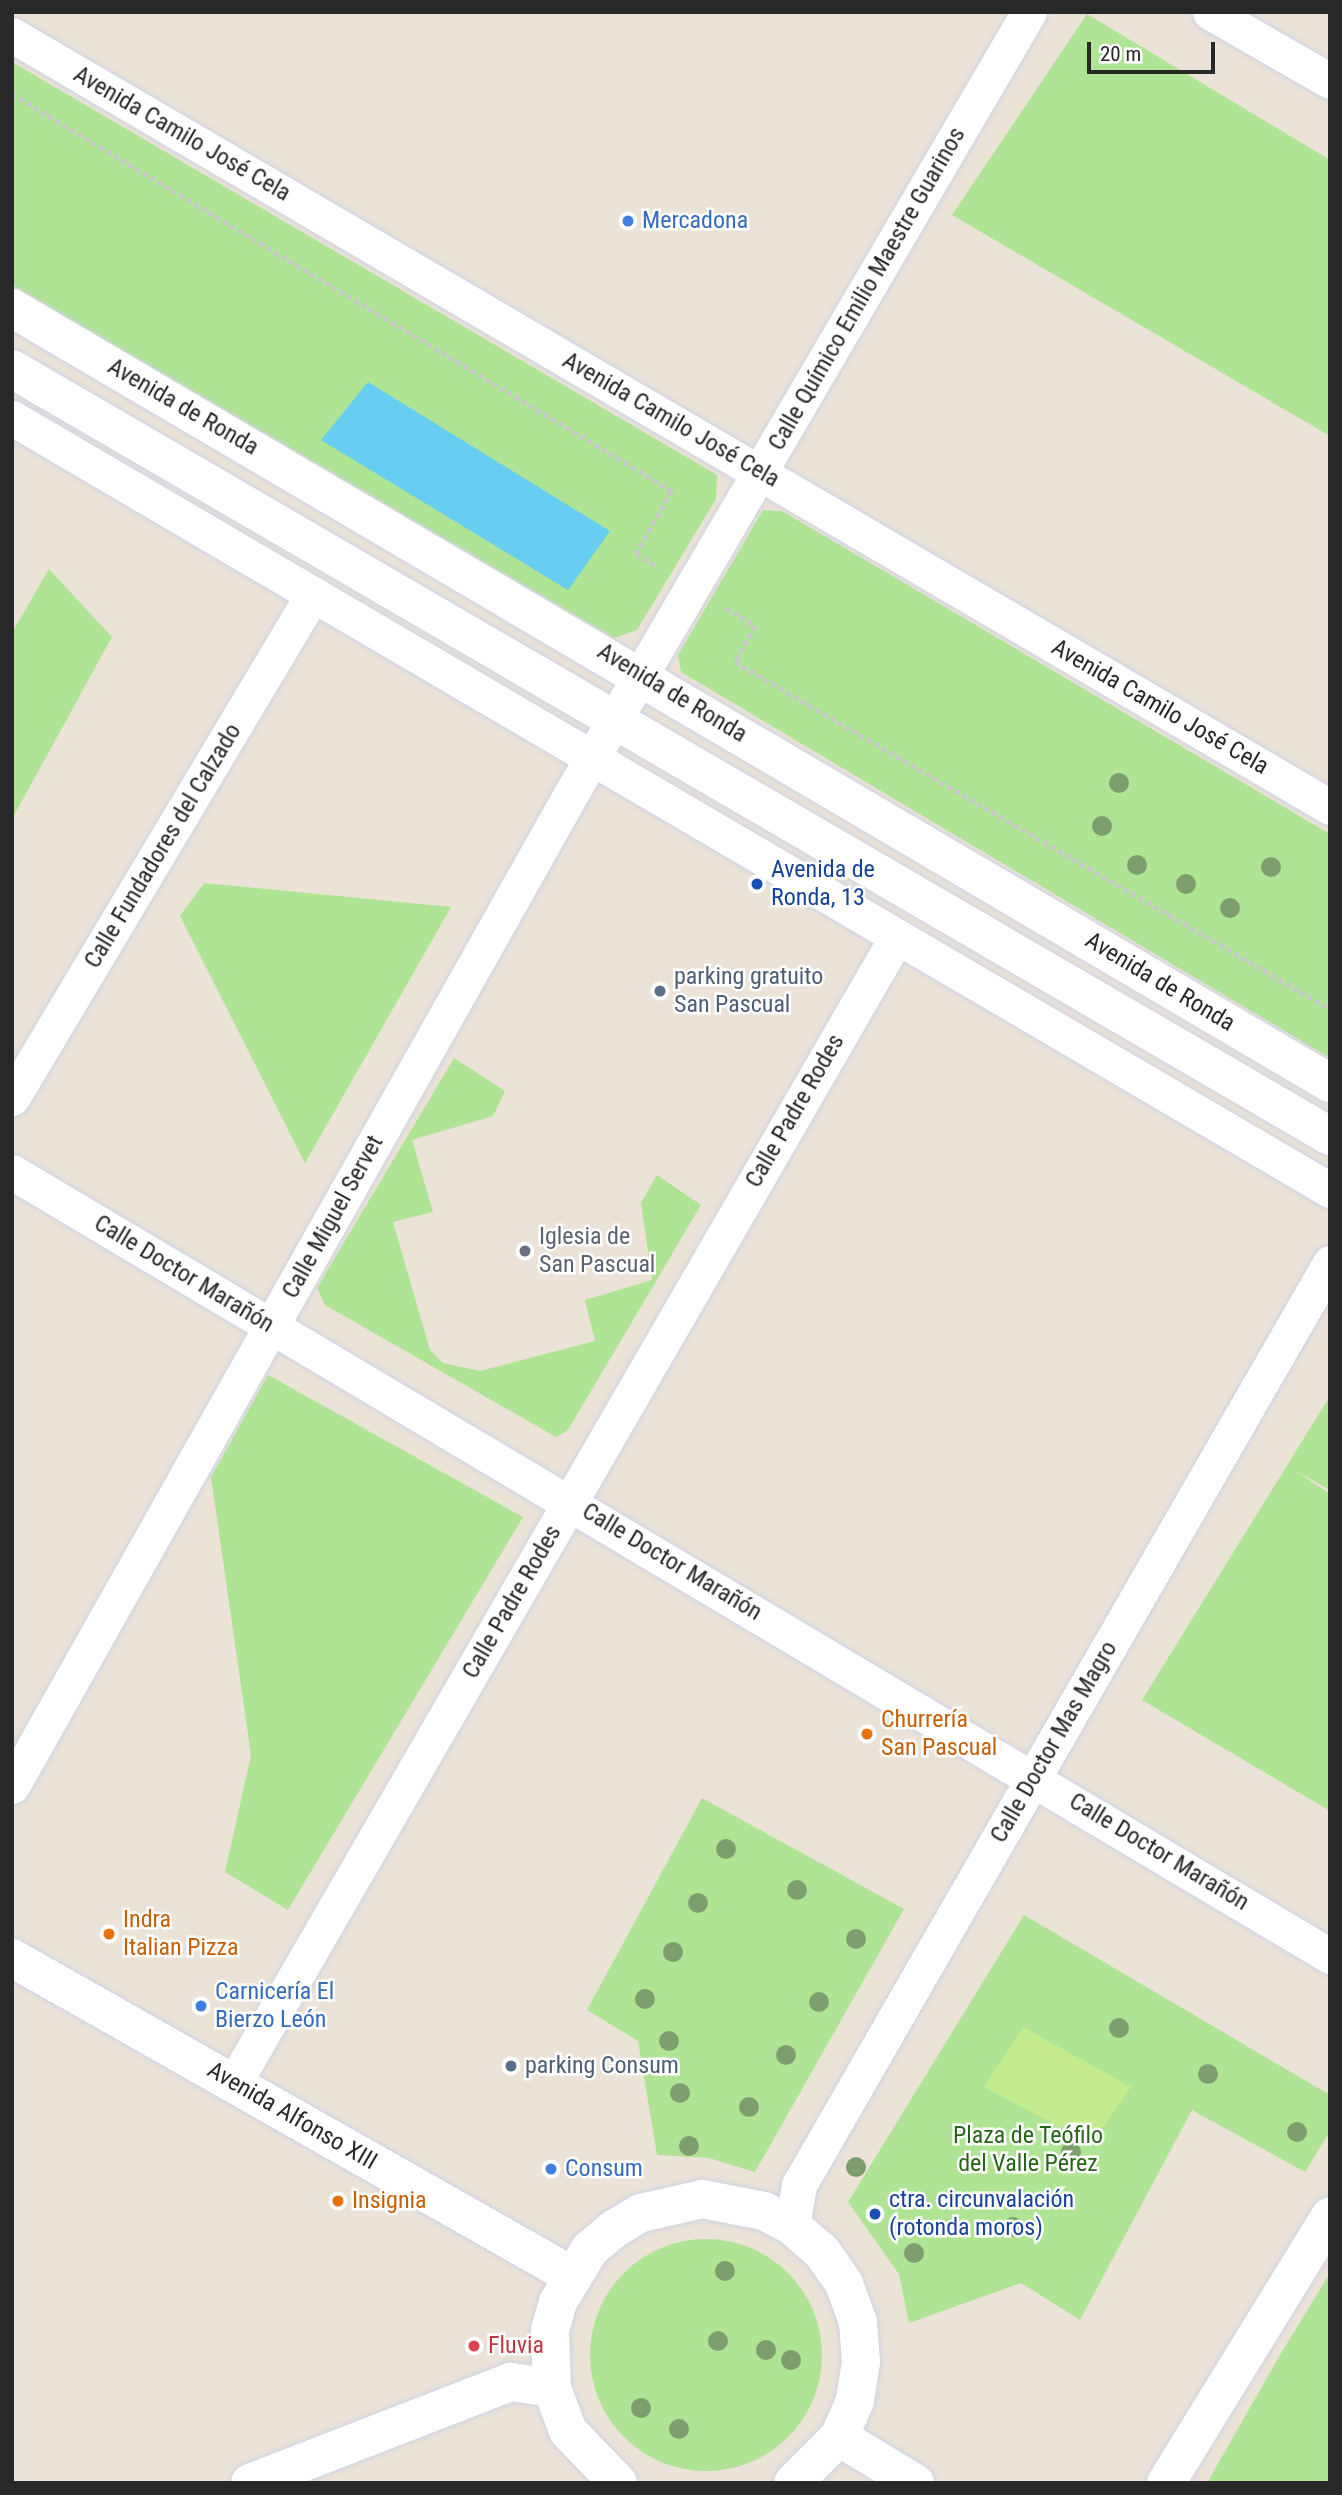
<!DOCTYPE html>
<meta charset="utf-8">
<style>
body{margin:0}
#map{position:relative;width:1342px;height:2495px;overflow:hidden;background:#ebe3d8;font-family:"Roboto Condensed",sans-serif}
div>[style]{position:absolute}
.green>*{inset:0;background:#aee493}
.round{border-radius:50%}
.pitch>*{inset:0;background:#c4ec8e}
.water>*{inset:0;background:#67cdf1}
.path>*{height:4.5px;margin-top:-2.25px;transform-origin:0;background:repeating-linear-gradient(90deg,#c7c7c7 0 5px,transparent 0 8.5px)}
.roads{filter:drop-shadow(0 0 2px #ced2e2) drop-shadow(0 0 2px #ced2e2)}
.street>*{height:35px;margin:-17.5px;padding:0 17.5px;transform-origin:17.5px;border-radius:17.5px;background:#fff}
.secondary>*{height:38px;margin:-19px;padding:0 19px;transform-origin:19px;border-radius:19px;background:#fff}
.trees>*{width:20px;height:20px;margin:-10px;border-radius:50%;background:#7f9e6e}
.dots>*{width:19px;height:19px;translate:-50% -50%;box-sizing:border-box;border:4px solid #fff;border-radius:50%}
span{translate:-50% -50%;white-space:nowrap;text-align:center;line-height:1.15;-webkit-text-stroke:5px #fff;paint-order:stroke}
.street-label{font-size:24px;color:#282828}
.shop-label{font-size:24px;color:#366cbe}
.left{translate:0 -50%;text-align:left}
.transit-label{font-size:24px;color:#164399}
.service-label{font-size:24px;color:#4e5e75}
.worship-label{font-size:24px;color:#5b616d}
.food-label{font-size:24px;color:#c56008}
.park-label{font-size:24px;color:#276517}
.health-label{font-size:24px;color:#be3a42}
.frame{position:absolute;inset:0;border:14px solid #282828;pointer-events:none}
.scale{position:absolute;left:1087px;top:42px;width:128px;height:32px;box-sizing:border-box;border:4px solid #282828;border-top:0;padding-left:9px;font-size:21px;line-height:24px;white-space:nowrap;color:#282828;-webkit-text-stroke:5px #fff;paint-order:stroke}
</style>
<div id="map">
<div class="green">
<div style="clip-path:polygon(1087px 14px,1330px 160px,1330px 436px,952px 215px)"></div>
<div style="clip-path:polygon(12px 62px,717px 475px,716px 499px,637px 630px,614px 638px,12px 285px)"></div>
<div style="clip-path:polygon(763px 510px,782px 511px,1330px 834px,1330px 1058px,681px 672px,678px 655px)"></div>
<div style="clip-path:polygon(49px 569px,112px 637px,12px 819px,12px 633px)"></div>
<div style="clip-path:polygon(204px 883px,451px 907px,305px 1163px,180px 916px)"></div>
<div style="clip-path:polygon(454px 1058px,505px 1091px,493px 1116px,412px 1140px,433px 1212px,393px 1222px,430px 1350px,443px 1363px,480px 1371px,595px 1341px,585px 1300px,652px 1280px,641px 1203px,657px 1175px,701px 1205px,568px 1430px,556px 1437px,325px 1305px,317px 1288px)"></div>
<div style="clip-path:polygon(268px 1375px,523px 1517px,288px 1910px,225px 1872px,251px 1755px,211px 1477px)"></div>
<div style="clip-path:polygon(1330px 1396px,1330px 1490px,1296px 1471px,1330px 1494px,1330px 1811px,1142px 1700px)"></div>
<div style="clip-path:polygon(702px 1798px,904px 1909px,755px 2172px,709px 2158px,657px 2155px,638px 2041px,587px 2010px)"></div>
<div style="clip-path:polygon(1024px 1915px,1330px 2095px,1330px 2131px,1305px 2172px,1192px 2110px,1080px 2320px,1021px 2283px,909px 2323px,899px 2274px,848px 2202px)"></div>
<div class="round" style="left:590px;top:2239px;width:232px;height:232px"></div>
<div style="clip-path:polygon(1330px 2273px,1330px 2483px,1207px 2483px,1280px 2355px)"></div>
</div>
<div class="pitch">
<div style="clip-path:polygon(1023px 2027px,1131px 2087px,1092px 2144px,984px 2087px)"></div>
</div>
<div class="water">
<div style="clip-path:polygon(368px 382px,610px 531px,568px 590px,321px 440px)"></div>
</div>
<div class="path">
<div style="left:12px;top:94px;width:770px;rotate:31.03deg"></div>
<div style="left:672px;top:491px;width:73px;rotate:119.7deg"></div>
<div style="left:636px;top:554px;width:26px;rotate:31deg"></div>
<div style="left:726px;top:608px;width:35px;rotate:31deg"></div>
<div style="left:756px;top:626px;width:42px;rotate:120.3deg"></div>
<div style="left:735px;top:662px;width:689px;rotate:30.25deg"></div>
</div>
<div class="roads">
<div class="street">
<div style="left:1210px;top:12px;width:138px;rotate:29.9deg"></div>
<div style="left:12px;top:35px;width:1527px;rotate:30.36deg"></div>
<div style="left:12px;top:418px;width:1527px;rotate:30.36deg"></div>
<div style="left:12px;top:1098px;width:587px;rotate:-59.15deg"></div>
<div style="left:12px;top:1172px;width:1534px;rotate:30.75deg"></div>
<div style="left:12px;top:1786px;width:1147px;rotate:-60.6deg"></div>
<div style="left:575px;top:787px;width:898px;rotate:-59.64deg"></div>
<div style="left:234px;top:2083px;width:1320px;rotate:-59.96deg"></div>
<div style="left:792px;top:2226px;width:42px;rotate:-80.3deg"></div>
<div style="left:799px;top:2185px;width:1064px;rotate:-60.06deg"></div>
</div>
<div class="secondary">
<div style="left:12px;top:308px;width:1529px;rotate:30.46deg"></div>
<div style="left:12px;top:369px;width:1525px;rotate:30.2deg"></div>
<div style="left:12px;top:1958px;width:643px;rotate:29.56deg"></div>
<div style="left:839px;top:2437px;width:89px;rotate:31.2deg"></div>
<div style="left:250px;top:2483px;width:280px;rotate:-21.2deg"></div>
<div style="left:511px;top:2382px;width:41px;rotate:8.3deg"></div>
<div style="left:618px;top:2483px;width:72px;rotate:-133.9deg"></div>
<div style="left:568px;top:2431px;width:46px;rotate:-110.4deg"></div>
<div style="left:552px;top:2388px;width:58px;rotate:-92deg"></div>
<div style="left:550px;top:2330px;width:29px;rotate:-74deg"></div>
<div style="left:558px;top:2302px;width:62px;rotate:-58.9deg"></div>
<div style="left:590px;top:2249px;width:31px;rotate:-40deg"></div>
<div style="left:614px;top:2229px;width:31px;rotate:-31deg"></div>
<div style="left:641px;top:2213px;width:63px;rotate:-12.9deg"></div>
<div style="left:702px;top:2199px;width:63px;rotate:11deg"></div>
<div style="left:764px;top:2211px;width:32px;rotate:28deg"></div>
<div style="left:792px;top:2226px;width:40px;rotate:41deg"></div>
<div style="left:822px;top:2252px;width:39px;rotate:55deg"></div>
<div style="left:844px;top:2284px;width:40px;rotate:69.8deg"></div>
<div style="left:858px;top:2322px;width:40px;rotate:85.7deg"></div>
<div style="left:861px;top:2362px;width:39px;rotate:99deg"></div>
<div style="left:855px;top:2401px;width:39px;rotate:114deg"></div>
<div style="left:839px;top:2437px;width:65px;rotate:135deg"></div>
<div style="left:1166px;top:2483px;width:313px;rotate:-58.4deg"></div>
</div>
</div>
<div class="trees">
<div style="left:1119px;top:783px"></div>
<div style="left:1102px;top:826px"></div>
<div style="left:1137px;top:865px"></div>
<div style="left:1271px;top:867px"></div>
<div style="left:1186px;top:884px"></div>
<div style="left:1230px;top:908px"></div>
<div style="left:726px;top:1849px"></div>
<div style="left:797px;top:1890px"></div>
<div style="left:698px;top:1903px"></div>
<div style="left:856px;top:1939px"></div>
<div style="left:673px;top:1952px"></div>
<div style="left:645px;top:1999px"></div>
<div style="left:819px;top:2002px"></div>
<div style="left:1119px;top:2028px"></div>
<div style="left:669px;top:2041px"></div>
<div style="left:786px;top:2055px"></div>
<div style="left:1208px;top:2074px"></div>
<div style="left:680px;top:2093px"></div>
<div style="left:749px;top:2107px"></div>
<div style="left:1297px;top:2132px"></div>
<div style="left:689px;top:2146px"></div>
<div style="left:1071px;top:2152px"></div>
<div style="left:856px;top:2167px"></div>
<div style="left:1013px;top:2227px"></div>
<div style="left:914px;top:2253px"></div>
<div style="left:725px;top:2271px"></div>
<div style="left:718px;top:2341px"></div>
<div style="left:766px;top:2350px"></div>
<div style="left:791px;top:2360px"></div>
<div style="left:641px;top:2408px"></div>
<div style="left:679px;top:2429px"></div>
</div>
<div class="dots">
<div style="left:628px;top:221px;background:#3f7fe0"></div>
<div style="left:757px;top:884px;background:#1a4fb4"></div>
<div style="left:660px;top:991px;background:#5c6f8a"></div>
<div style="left:525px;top:1251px;background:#6b7280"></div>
<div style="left:867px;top:1734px;background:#e8710a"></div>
<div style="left:109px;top:1934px;background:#e8710a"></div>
<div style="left:201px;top:2006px;background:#3f7fe0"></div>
<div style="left:511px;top:2066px;background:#5c6f8a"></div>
<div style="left:551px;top:2169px;background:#3f7fe0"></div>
<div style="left:338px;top:2201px;background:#e8710a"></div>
<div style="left:875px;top:2214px;background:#1a4fb4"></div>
<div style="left:474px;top:2346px;background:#e0444e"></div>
</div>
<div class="street-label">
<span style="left:182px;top:134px;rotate:30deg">Avenida Camilo José Cela</span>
<span style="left:867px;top:289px;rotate:-60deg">Calle Químico Emilio Maestre Guarinos</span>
<span style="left:183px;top:407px;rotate:30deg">Avenida de Ronda</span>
<span style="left:671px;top:420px;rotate:30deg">Avenida Camilo José Cela</span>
<span style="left:672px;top:693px;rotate:31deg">Avenida de Ronda</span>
<span style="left:1160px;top:707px;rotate:30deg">Avenida Camilo José Cela</span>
<span style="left:163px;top:846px;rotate:-59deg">Calle Fundadores del Calzado</span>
<span style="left:1160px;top:982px;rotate:31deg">Avenida de Ronda</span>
<span style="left:795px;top:1111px;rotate:-60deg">Calle Padre Rodes</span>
<span style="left:333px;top:1217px;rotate:-61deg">Calle Miguel Servet</span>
<span style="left:184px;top:1274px;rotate:31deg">Calle Doctor Marañón</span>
<span style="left:672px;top:1562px;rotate:31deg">Calle Doctor Marañón</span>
<span style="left:512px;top:1602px;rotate:-60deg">Calle Padre Rodes</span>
<span style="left:1054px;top:1742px;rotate:-60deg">Calle Doctor Mas Magro</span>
<span style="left:1159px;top:1852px;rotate:31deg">Calle Doctor Marañón</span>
<span style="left:292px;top:2116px;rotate:30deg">Avenida Alfonso XIII</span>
</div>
<div class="shop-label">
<span class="left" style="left:642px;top:221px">Mercadona</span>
<span class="left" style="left:215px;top:2006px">Carnicería El<br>Bierzo León</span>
<span class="left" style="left:565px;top:2169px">Consum</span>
</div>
<div class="transit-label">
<span class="left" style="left:771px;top:884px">Avenida de<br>Ronda, 13</span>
<span class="left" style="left:889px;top:2214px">ctra. circunvalación<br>(rotonda moros)</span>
</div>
<div class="service-label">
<span class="left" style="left:674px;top:991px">parking gratuito<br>San Pascual</span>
<span class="left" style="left:525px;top:2066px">parking Consum</span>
</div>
<div class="worship-label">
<span class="left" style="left:539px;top:1251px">Iglesia de<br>San Pascual</span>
</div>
<div class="food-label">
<span class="left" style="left:881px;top:1734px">Churrería<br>San Pascual</span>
<span class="left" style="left:123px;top:1934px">Indra<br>Italian Pizza</span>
<span class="left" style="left:352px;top:2201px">Insignia</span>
</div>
<div class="park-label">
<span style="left:1028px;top:2150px">Plaza de Teófilo<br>del Valle Pérez</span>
</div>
<div class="health-label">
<span class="left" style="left:488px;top:2346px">Fluvia</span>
</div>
<div class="frame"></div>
<div class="scale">20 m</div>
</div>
